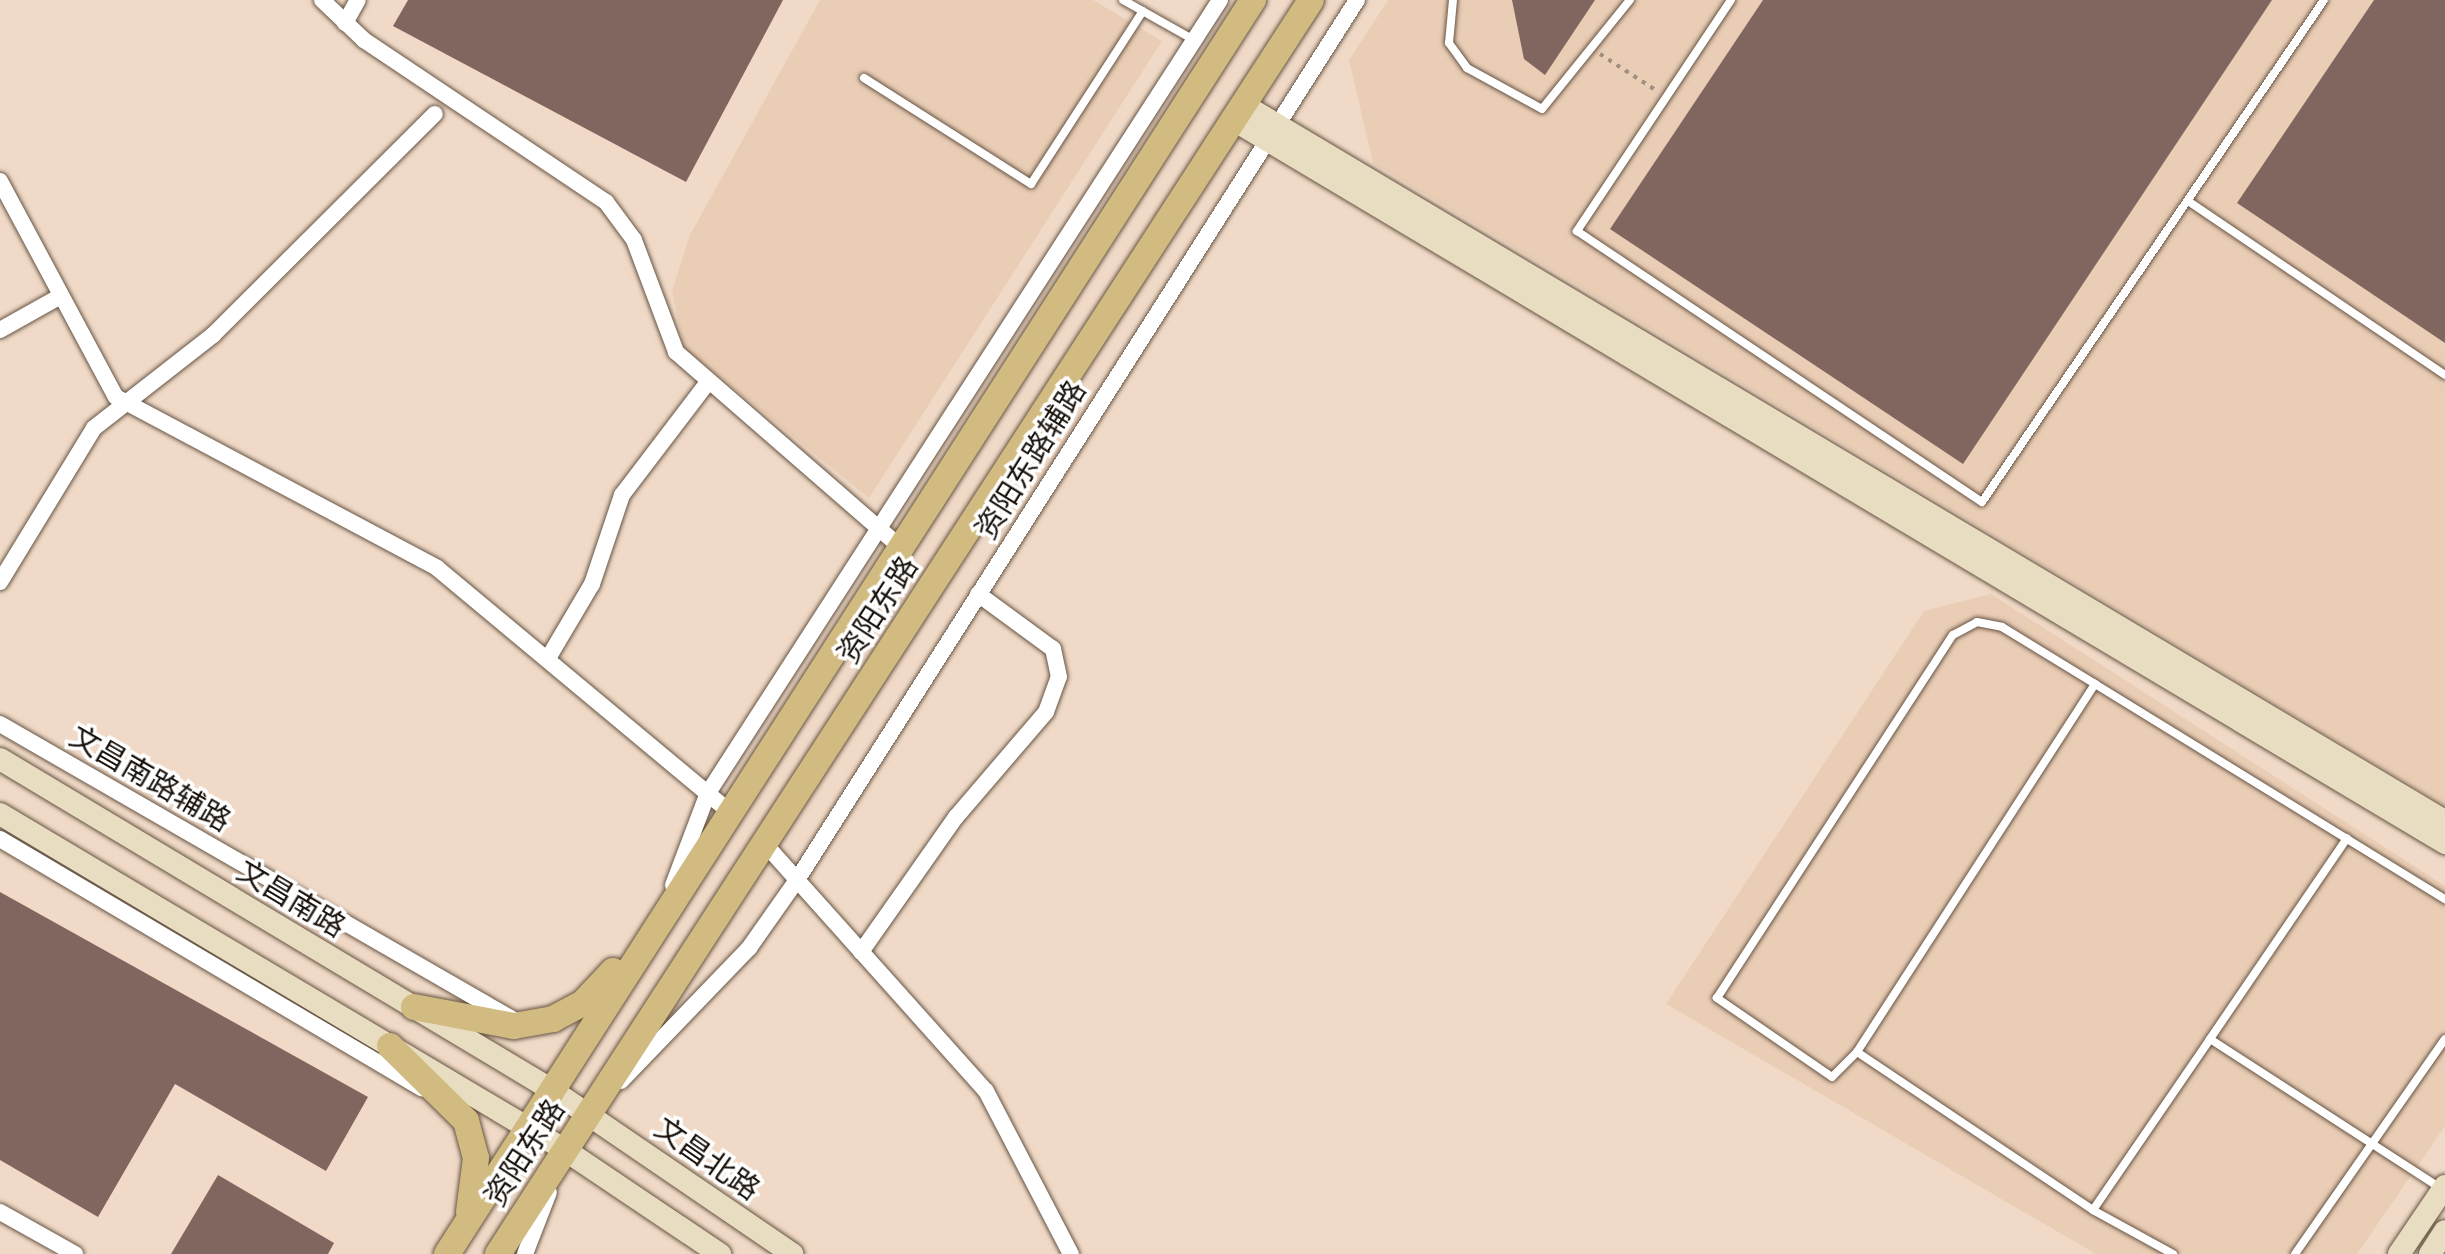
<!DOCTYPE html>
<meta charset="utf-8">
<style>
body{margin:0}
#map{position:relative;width:2445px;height:1254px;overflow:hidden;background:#f0dac7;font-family:Jost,"Noto Sans SC",sans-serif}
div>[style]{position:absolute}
.built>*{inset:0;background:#eacdb5}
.building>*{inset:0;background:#80665f}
.path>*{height:4px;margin-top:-2px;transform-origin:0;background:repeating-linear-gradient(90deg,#a09082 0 4px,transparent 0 10px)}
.roads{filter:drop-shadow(0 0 2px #675444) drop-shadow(0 0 2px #675444)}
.lane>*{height:8px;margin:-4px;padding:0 4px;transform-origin:4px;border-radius:4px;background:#fff}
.street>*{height:16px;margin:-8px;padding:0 8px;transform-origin:8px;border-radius:8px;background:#fff}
.secondary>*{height:22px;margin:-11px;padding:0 11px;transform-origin:11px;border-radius:11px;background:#e8ddc0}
.primary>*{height:26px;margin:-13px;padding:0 13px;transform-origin:13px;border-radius:13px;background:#d2bb80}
span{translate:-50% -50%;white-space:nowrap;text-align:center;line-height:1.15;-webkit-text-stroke:7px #fff;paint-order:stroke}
.street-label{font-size:30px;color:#1a120c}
</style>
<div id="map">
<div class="built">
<div style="clip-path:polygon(820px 0,1093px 0,1162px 41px,869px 498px,684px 348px,672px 291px,690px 235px)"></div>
<div style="clip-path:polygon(1388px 0,2445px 0,2445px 806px,1373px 163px,1349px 60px)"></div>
<div style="clip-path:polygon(1991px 594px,2445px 886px,2445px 1126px,2357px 1254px,2096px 1254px,1666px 1004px,1924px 611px)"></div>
</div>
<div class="building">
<div style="clip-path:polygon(408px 0,783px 0,686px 182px,393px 26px)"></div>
<div style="clip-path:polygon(1512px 0,1595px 0,1545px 75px,1524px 59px)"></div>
<div style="clip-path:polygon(1763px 0,2272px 0,1963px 464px,1610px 229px)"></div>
<div style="clip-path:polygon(2374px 0,2445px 0,2445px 343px,2237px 203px)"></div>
<div style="clip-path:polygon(0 892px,368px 1097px,326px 1171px,175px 1084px,98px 1217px,0 1160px)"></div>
<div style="clip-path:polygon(218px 1175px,334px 1243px,328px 1254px,171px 1254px)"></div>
</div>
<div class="path">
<div style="left:1600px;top:54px;width:68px;rotate:33deg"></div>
</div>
<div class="roads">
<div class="lane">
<div style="left:1123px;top:0;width:81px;rotate:29.4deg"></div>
<div style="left:1453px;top:0;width:43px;rotate:95.3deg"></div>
<div style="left:1449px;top:43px;width:31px;rotate:54deg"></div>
<div style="left:1467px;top:68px;width:85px;rotate:28.7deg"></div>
<div style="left:1542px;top:109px;width:140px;rotate:-51.1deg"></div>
<div style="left:1731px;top:0;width:278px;rotate:123.7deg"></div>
<div style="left:1577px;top:231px;width:487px;rotate:33.8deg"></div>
<div style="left:1982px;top:502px;width:607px;rotate:-55.73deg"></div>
<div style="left:864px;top:78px;width:198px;rotate:32.4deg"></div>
<div style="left:1031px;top:184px;width:206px;rotate:-57.1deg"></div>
<div style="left:2188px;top:201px;width:310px;rotate:34.1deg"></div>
<div style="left:2095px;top:684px;width:438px;rotate:122.9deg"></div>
<div style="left:1857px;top:1052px;width:35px;rotate:135deg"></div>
<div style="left:1832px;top:1077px;width:140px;rotate:-145.5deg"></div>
<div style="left:1717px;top:998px;width:433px;rotate:-57deg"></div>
<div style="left:1953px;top:635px;width:27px;rotate:-28deg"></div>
<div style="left:1977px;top:622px;width:25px;rotate:11deg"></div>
<div style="left:2002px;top:627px;width:109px;rotate:31.5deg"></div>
<div style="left:2095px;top:684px;width:411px;rotate:31.6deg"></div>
<div style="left:2210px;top:1039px;width:243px;rotate:-55.7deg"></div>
<div style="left:1857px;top:1052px;width:284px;rotate:33.8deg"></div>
<div style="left:2173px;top:1254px;width:91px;rotate:-151.2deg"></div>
<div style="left:2093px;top:1210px;width:207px;rotate:-55.6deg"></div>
<div style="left:2210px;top:1039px;width:276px;rotate:32.9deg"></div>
<div style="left:2295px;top:1254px;width:262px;rotate:-55.1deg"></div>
</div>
<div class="street">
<div style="left:322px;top:0;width:58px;rotate:43.6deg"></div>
<div style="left:364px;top:40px;width:291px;rotate:33.8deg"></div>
<div style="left:606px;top:202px;width:47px;rotate:53.6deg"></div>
<div style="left:634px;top:240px;width:120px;rotate:69.4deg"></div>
<div style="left:676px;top:352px;width:296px;rotate:41deg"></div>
<div style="left:345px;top:23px;width:26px;rotate:-61deg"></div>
<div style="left:0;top:181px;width:245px;rotate:61.8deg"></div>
<div style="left:116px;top:397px;width:364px;rotate:28deg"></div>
<div style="left:437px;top:568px;width:380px;rotate:39.8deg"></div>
<div style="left:0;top:330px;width:68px;rotate:-29.2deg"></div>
<div style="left:0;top:582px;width:180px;rotate:-58.6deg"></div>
<div style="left:94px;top:428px;width:151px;rotate:-38deg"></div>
<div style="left:213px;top:335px;width:313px;rotate:-44.9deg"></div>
<div style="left:550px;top:655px;width:82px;rotate:-59.4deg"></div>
<div style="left:592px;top:584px;width:94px;rotate:-71.4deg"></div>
<div style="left:622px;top:495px;width:142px;rotate:-52.7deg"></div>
<div style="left:0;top:724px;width:593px;rotate:29.94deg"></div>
<div style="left:0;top:839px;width:490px;rotate:30.6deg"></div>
<div style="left:765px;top:844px;width:331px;rotate:48.2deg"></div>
<div style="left:986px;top:1091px;width:184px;rotate:62.5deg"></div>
<div style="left:673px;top:885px;width:98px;rotate:-69.2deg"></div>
<div style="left:708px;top:793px;width:944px;rotate:-57.15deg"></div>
<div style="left:861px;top:952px;width:165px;rotate:-54.9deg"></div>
<div style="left:956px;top:817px;width:138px;rotate:-49.4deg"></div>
<div style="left:1046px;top:712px;width:37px;rotate:-70deg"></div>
<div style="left:1059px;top:677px;width:29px;rotate:-102deg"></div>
<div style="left:1053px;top:649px;width:93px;rotate:-143.7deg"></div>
<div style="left:621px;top:1081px;width:185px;rotate:-46.1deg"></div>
<div style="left:749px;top:948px;width:83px;rotate:-54.8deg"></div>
<div style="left:797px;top:880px;width:1043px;rotate:-57.53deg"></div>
<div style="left:0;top:1212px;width:86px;rotate:29.2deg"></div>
<div style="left:525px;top:1254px;width:66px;rotate:-68.8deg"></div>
</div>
<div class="secondary">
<div style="left:1242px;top:104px;width:1400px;rotate:30.8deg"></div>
<div style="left:1232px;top:119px;width:1413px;rotate:30.83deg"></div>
<div style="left:0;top:759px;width:644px;rotate:30.95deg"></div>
<div style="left:552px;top:1090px;width:291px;rotate:34.3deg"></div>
<div style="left:0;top:814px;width:657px;rotate:30.74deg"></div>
<div style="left:565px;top:1150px;width:187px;rotate:33.9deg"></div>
<div style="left:2399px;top:1254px;width:82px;rotate:-55.9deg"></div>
<div style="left:2430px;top:1254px;width:27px;rotate:-57deg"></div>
</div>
<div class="primary">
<div style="left:414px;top:1007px;width:102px;rotate:10.8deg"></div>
<div style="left:514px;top:1026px;width:40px;rotate:-10deg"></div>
<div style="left:553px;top:1019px;width:34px;rotate:-28deg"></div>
<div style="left:583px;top:1003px;width:44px;rotate:-46.8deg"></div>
<div style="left:390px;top:1046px;width:107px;rotate:44.6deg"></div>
<div style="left:466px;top:1121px;width:38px;rotate:75deg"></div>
<div style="left:476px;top:1158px;width:54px;rotate:97.4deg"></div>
<div style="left:447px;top:1254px;width:1491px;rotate:-57.27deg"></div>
<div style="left:498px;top:1254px;width:1494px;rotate:-57.04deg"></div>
</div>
</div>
<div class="street-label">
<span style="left:1031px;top:460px;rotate:-58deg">资阳东路辅路</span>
<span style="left:878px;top:610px;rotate:-57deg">资阳东路</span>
<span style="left:150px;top:779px;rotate:30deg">文昌南路辅路</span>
<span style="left:291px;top:899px;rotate:31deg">文昌南路</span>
<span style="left:525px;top:1153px;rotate:-57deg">资阳东路</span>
<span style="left:707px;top:1159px;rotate:35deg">文昌北路</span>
</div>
</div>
